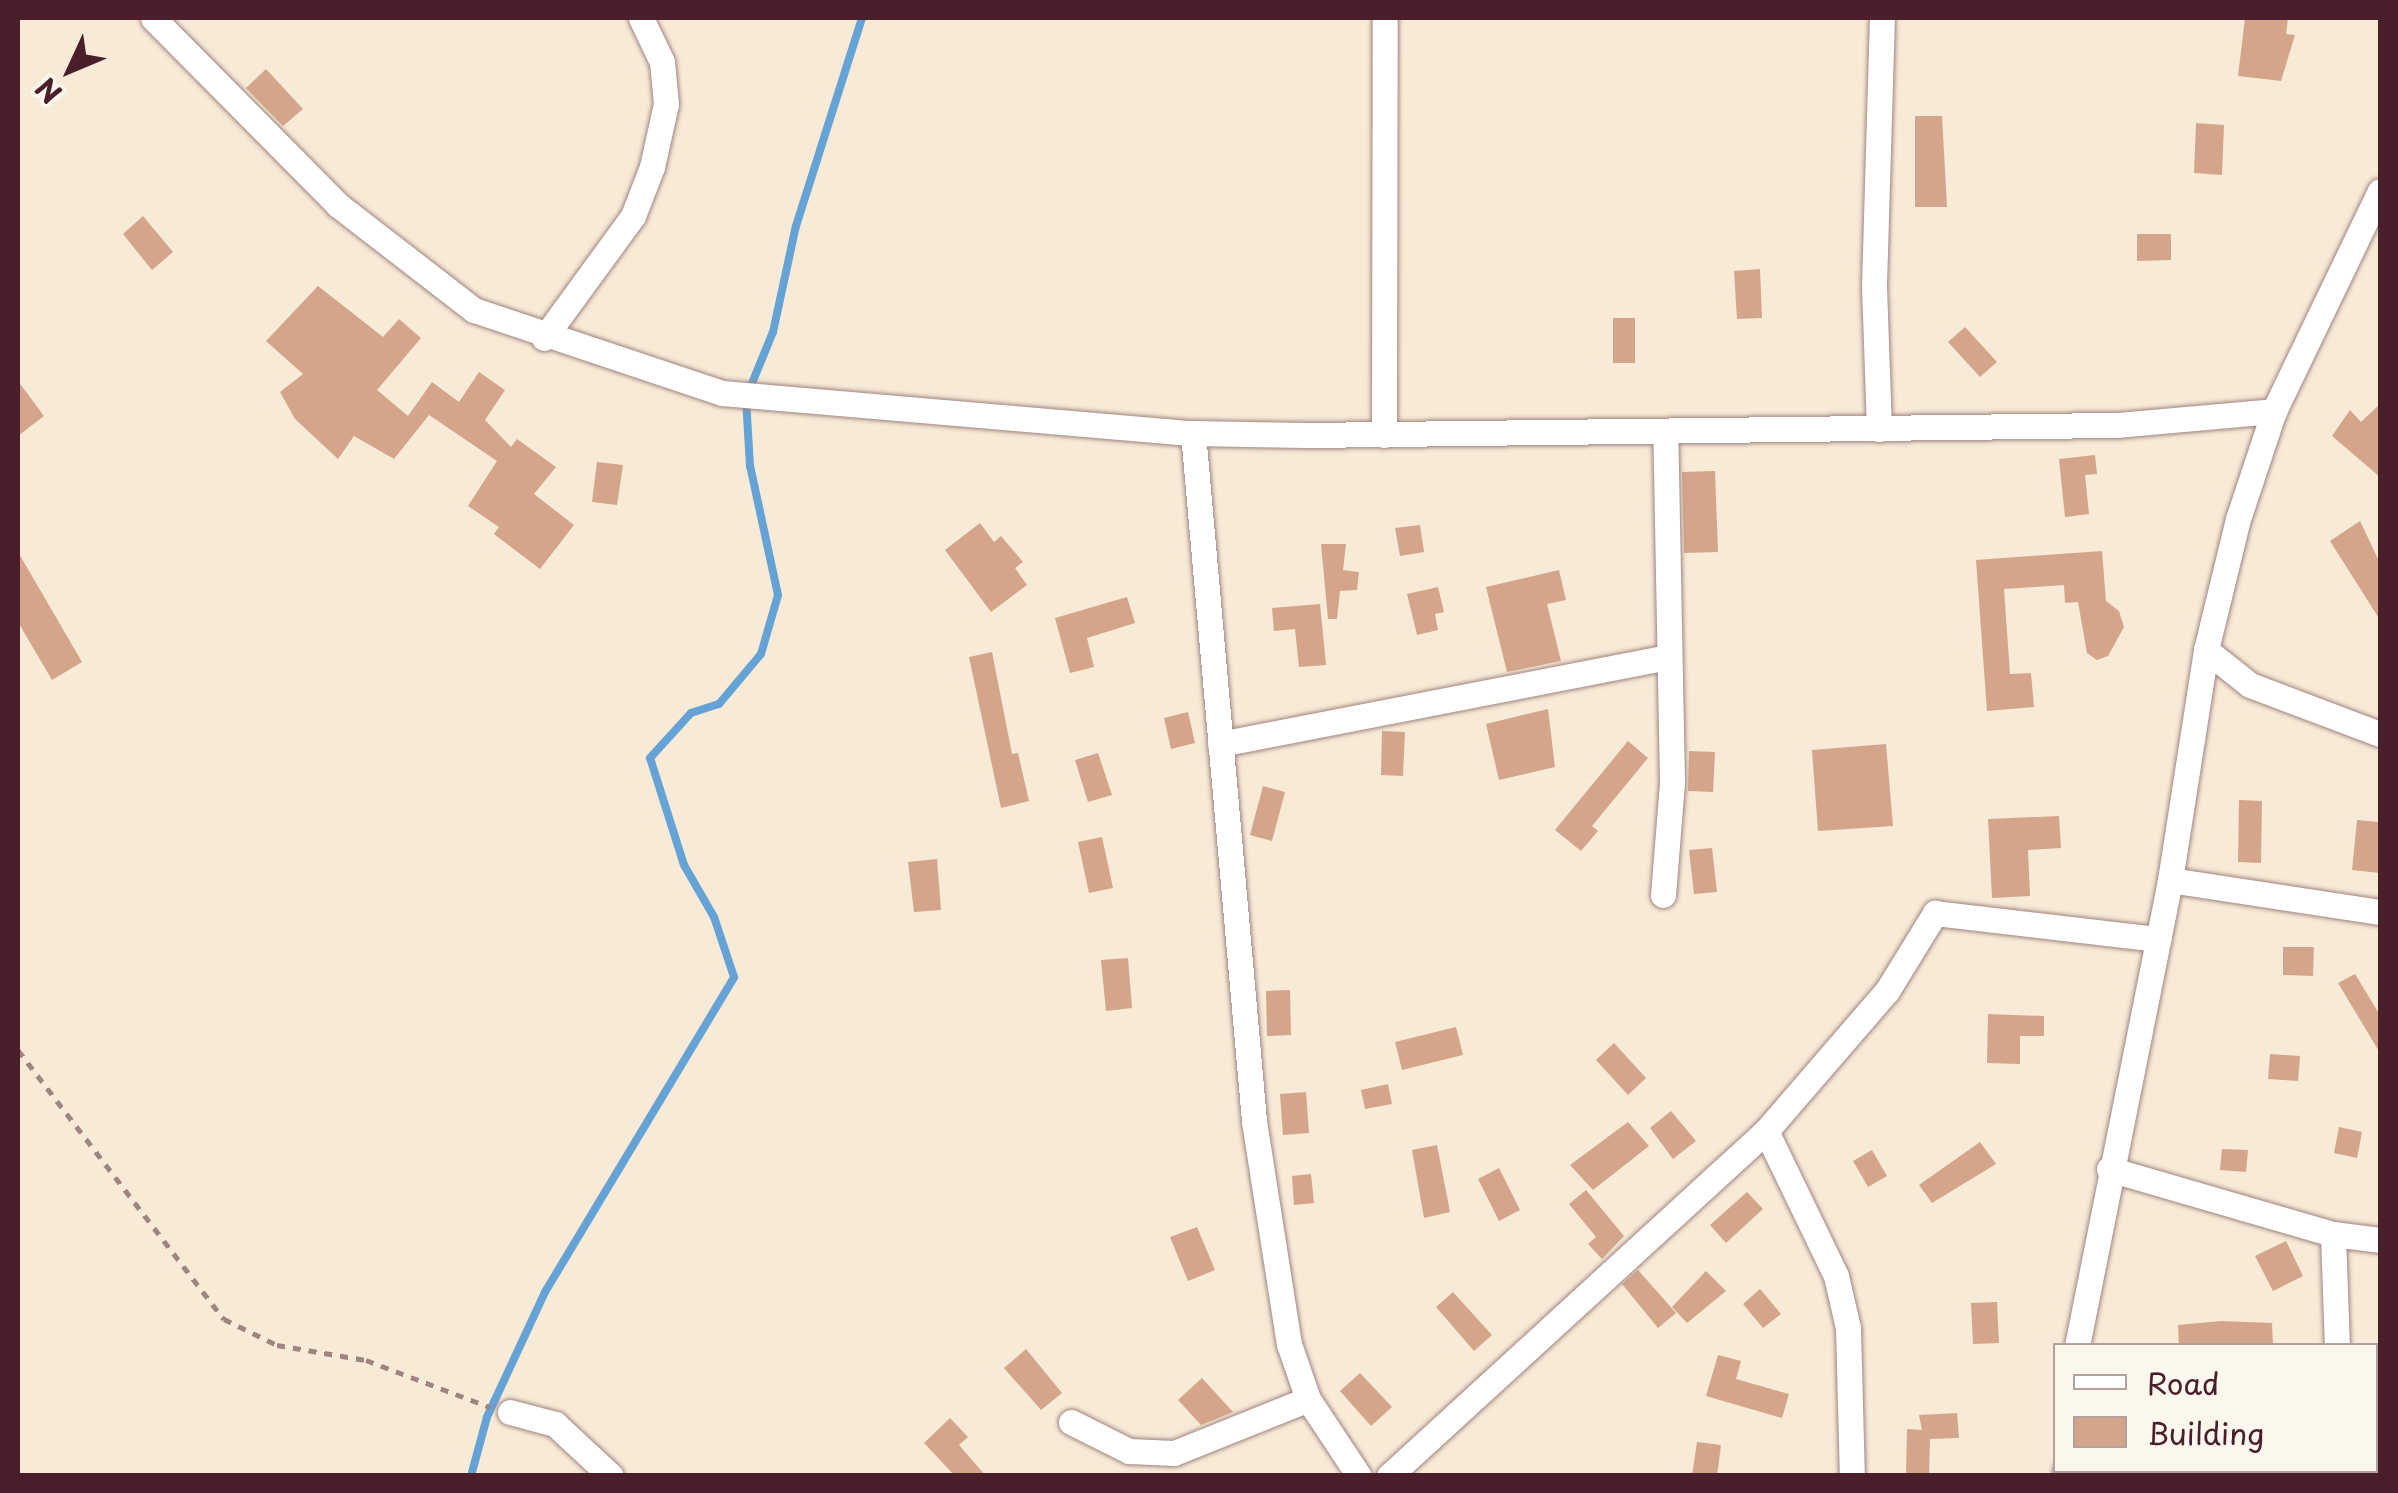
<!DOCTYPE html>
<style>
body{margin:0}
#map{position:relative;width:2398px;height:1493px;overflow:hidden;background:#f7ead6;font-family:"Playpen Sans",sans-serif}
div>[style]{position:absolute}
.stream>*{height:8px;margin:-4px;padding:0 4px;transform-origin:4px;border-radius:4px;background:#65a2d6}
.building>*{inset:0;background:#d4a58a}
.path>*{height:5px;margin-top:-2.5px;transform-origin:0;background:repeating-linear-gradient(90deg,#a08480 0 8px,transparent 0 16px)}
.roads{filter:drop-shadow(0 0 2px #a08480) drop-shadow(0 0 2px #a08480)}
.minor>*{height:25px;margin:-12.5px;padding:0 12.5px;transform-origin:12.5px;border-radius:12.5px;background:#fff}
span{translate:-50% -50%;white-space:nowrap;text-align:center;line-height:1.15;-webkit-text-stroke:10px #fbf7ec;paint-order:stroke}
.frame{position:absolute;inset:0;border:20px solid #4a1f2b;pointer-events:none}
.legend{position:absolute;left:2053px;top:1343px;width:325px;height:130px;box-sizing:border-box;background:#fbf7ec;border:2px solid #b4a19f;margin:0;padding:12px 18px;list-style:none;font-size:30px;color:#4a1f2b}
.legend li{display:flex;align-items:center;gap:20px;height:50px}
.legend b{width:50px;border:2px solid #b4a19f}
.north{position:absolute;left:20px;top:20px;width:100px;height:100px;-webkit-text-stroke:8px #fbf7ec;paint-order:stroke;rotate:226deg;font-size:28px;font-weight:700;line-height:40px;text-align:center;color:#4a1f2b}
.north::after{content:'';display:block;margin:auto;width:35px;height:45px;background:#4a1f2b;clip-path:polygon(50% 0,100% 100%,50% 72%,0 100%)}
</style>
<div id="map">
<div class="stream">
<div style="left:471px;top:1476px;width:61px;rotate:-74.8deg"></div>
<div style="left:487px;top:1417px;width:138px;rotate:-65.1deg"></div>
<div style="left:545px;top:1292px;width:367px;rotate:-59deg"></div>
<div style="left:734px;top:977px;width:63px;rotate:-108.4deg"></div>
<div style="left:714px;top:917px;width:60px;rotate:-120deg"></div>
<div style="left:684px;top:865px;width:112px;rotate:-107.6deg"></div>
<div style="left:650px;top:758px;width:61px;rotate:-47.7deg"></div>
<div style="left:691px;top:713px;width:29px;rotate:-18deg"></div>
<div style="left:719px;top:704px;width:65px;rotate:-50deg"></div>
<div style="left:761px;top:654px;width:61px;rotate:-73.9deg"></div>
<div style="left:778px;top:595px;width:132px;rotate:-102.2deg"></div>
<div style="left:750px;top:466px;width:68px;rotate:-93.4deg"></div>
<div style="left:746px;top:398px;width:71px;rotate:-67.8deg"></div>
<div style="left:773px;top:332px;width:108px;rotate:-77.8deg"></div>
<div style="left:796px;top:226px;width:218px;rotate:-72.4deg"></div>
</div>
<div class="building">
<div style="clip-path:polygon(2245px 18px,2288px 18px,2286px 34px,2295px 35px,2281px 81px,2238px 76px)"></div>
<div style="clip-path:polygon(266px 69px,303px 109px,283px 126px,246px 88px)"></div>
<div style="clip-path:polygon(1915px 116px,1942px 116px,1947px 207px,1915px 207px)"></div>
<div style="clip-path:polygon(2196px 123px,2224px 125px,2222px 175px,2194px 173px)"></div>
<div style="clip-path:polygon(143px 216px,173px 252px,152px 270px,123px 234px)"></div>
<div style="clip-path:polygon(2137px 234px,2171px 234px,2171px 260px,2137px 261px)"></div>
<div style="clip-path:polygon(1760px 269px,1762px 318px,1737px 319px,1734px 271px)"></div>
<div style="clip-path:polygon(318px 286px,383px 337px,399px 319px,421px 338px,377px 390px,408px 416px,432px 382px,459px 402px,479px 372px,505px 390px,485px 420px,511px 447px,517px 439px,556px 467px,534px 494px,574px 525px,540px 569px,494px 534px,499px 527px,468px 506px,497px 461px,429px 415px,394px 459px,354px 436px,338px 459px,295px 419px,280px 392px,303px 374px,266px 341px)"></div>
<div style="clip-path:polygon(1613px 318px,1635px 318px,1635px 363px,1613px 363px)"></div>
<div style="clip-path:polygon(1965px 327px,1997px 362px,1980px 377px,1948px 342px)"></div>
<div style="clip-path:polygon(18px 381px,44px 416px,18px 436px)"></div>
<div style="clip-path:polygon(2380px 404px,2380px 477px,2332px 436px,2350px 410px,2361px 422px)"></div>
<div style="clip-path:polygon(2095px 455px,2097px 474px,2085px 475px,2089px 514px,2065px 517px,2059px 459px)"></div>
<div style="clip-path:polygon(597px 462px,623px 465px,617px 505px,592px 502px)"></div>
<div style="clip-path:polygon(1715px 471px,1718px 552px,1684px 553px,1682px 472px)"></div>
<div style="clip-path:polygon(2360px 521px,2380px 563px,2380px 620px,2330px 541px)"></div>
<div style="clip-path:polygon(980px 523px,994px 542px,1001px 536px,1023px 562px,1015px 568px,1027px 585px,991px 612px,945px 550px)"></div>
<div style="clip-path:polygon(1420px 525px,1424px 552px,1400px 556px,1395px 528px)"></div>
<div style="clip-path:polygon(1321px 544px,1346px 544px,1343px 570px,1359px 572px,1357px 590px,1340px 591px,1337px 619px,1328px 619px)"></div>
<div style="clip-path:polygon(2102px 551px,2106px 601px,2119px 611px,2124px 627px,2108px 656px,2097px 660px,2087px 653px,2078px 602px,2065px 603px,2064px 585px,2004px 589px,2010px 674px,2031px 673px,2034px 707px,1987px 711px,1976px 560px)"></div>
<div style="clip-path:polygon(18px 552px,82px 662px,52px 680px,18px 622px)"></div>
<div style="clip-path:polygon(1559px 570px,1566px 600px,1547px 604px,1561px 661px,1507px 672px,1486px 587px)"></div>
<div style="clip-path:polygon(1438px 587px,1444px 612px,1435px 614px,1438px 630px,1417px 635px,1407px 594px)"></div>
<div style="clip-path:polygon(1127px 597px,1135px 623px,1087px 638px,1094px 667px,1070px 673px,1055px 618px)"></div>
<div style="clip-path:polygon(1320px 604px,1326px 665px,1299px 667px,1295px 629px,1274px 631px,1272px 608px)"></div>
<div style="clip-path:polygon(992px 652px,1012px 754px,1018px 753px,1029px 801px,1001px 808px,969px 657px)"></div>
<div style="clip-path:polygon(1548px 709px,1555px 767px,1499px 780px,1486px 724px)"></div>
<div style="clip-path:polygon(1188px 712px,1195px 743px,1171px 749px,1164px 718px)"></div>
<div style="clip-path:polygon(1382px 731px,1405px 732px,1403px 776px,1381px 775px)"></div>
<div style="clip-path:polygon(1628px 741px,1648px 758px,1592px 826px,1598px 831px,1581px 851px,1555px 830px)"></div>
<div style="clip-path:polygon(1886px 744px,1893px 826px,1818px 831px,1812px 750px)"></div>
<div style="clip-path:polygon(1689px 751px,1715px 752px,1713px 792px,1688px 791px)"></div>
<div style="clip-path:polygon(1098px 753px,1112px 795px,1088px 802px,1075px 760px)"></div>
<div style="clip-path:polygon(1263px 786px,1285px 792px,1272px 841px,1250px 835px)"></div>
<div style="clip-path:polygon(2239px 800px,2262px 801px,2261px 863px,2238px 862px)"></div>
<div style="clip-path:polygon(2059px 816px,2061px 848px,2028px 850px,2030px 896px,1992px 898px,1988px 819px)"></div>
<div style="clip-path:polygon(2357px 820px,2379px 822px,2380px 873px,2352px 870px)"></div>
<div style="clip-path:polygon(1102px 837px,1113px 888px,1089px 893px,1078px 842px)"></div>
<div style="clip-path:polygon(1712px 848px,1717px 892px,1694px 894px,1689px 850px)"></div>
<div style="clip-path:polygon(937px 859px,941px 910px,914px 912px,908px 862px)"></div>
<div style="clip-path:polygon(2283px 947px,2314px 947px,2313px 976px,2283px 975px)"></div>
<div style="clip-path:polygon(1128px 958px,1132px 1008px,1106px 1011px,1101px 960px)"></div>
<div style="clip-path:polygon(2355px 974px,2380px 1015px,2380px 1053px,2338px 983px)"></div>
<div style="clip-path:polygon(1290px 990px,1291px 1035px,1267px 1036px,1266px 991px)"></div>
<div style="clip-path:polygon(1988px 1014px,2044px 1016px,2044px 1036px,2020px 1036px,2020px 1064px,1987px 1063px)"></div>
<div style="clip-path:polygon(1456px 1027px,1463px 1055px,1402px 1070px,1395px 1042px)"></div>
<div style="clip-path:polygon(1614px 1043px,1646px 1078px,1628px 1095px,1596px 1060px)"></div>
<div style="clip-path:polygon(2270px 1054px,2300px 1056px,2298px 1081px,2268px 1079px)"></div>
<div style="clip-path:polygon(1388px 1084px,1392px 1104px,1365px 1109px,1361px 1090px)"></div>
<div style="clip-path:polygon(1306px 1092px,1309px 1133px,1283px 1135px,1280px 1094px)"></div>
<div style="clip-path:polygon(1671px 1111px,1696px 1141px,1673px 1159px,1650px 1128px)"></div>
<div style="clip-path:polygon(1628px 1122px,1649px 1146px,1593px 1190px,1570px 1165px)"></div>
<div style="clip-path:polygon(2339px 1127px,2362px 1132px,2357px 1158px,2334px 1153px)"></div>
<div style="clip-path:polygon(1980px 1142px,1996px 1164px,1932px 1203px,1919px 1185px)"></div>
<div style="clip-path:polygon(1437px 1145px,1450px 1212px,1424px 1218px,1412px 1150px)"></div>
<div style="clip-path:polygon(2222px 1149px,2248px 1150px,2246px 1172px,2220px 1170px)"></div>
<div style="clip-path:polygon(1872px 1150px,1887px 1176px,1868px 1187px,1853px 1161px)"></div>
<div style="clip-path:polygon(1499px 1168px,1520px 1210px,1499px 1221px,1478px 1179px)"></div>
<div style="clip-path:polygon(1311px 1174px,1314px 1203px,1294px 1205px,1292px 1176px)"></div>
<div style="clip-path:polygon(1586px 1190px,1624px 1236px,1602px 1259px,1588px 1244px,1596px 1237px,1569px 1204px)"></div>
<div style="clip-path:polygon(1747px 1192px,1763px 1209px,1726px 1243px,1710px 1225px)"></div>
<div style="clip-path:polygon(1197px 1227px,1215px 1270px,1188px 1281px,1170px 1237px)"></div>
<div style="clip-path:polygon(2286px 1241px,2303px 1276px,2273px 1291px,2255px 1256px)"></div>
<div style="clip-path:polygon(1638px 1270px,1676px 1313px,1658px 1328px,1622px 1284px)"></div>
<div style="clip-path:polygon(1706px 1271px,1726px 1291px,1687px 1323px,1672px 1307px)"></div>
<div style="clip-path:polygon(1760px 1289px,1781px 1314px,1763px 1328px,1743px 1304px)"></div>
<div style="clip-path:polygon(1453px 1292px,1492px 1335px,1474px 1351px,1436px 1307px)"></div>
<div style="clip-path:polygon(1997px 1302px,1999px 1343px,1973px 1344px,1971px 1303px)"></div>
<div style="clip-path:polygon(2221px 1321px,2272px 1323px,2273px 1346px,2179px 1346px,2178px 1325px)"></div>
<div style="clip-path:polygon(1026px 1349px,1062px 1393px,1041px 1410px,1004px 1368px)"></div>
<div style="clip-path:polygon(1718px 1355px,1741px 1361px,1736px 1379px,1789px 1394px,1782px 1418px,1706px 1396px)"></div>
<div style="clip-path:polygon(1360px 1373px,1392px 1407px,1371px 1426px,1340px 1391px)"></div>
<div style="clip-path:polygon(1202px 1378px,1233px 1412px,1201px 1425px,1178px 1400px)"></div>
<div style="clip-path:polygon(1957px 1413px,1959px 1438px,1930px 1439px,1929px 1476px,1906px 1476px,1907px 1429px,1922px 1430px,1919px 1415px)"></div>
<div style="clip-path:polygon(950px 1418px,968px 1437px,959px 1445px,986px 1476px,955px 1476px,924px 1443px)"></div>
<div style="clip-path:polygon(1697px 1442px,1721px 1445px,1717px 1476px,1692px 1476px)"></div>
</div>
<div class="path">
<div style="left:18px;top:1050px;width:339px;rotate:52.6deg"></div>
<div style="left:224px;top:1319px;width:59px;rotate:26.1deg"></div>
<div style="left:277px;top:1345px;width:90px;rotate:9.6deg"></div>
<div style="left:366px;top:1360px;width:133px;rotate:20.8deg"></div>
</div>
<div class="roads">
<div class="minor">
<div style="left:153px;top:18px;width:263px;rotate:45.3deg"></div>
<div style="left:338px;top:205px;width:172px;rotate:37.7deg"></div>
<div style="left:474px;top:310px;width:262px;rotate:18.5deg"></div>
<div style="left:722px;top:393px;width:473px;rotate:4.9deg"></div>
<div style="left:1193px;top:433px;width:113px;rotate:1deg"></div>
<div style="left:1306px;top:435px;width:811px;rotate:-0.71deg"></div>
<div style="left:2117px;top:425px;width:158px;rotate:-5.1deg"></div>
<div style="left:544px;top:338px;width:151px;rotate:-53.9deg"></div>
<div style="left:633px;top:216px;width:53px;rotate:-68.8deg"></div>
<div style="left:652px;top:167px;width:65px;rotate:-77.5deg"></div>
<div style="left:666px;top:104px;width:42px;rotate:-95.4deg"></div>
<div style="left:662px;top:62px;width:49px;rotate:-115.5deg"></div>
<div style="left:1879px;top:429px;width:144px;rotate:-92deg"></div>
<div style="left:1874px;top:285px;width:267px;rotate:-88.3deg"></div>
<div style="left:1193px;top:433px;width:691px;rotate:84.93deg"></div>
<div style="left:1254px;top:1121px;width:226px;rotate:81.1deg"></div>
<div style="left:1289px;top:1344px;width:58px;rotate:70.9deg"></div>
<div style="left:1308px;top:1399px;width:92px;rotate:56.5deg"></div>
<div style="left:1384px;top:435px;width:417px;rotate:-89.9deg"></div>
<div style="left:2206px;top:650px;width:56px;rotate:38.5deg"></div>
<div style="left:2250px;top:685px;width:139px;rotate:20.7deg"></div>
<div style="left:1220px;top:744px;width:457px;rotate:-11deg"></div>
<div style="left:2170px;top:880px;width:212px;rotate:8.7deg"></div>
<div style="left:1663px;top:895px;width:113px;rotate:-85.4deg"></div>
<div style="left:1672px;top:782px;width:351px;rotate:-91.1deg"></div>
<div style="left:1766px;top:1131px;width:161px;rotate:64.2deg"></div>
<div style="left:1836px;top:1276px;width:53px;rotate:77deg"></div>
<div style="left:1848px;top:1328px;width:148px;rotate:88.5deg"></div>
<div style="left:2109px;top:1169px;width:233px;rotate:16.2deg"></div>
<div style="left:2333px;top:1234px;width:47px;rotate:7.3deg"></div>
<div style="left:2333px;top:1234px;width:112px;rotate:88deg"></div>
<div style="left:2077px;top:1346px;width:475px;rotate:-78.7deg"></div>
<div style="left:2170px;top:880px;width:233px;rotate:-81.1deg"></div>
<div style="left:2206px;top:650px;width:135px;rotate:-76.3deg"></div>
<div style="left:2238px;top:519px;width:114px;rotate:-71.6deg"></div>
<div style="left:2274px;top:411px;width:244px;rotate:-64.3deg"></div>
<div style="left:510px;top:1412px;width:47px;rotate:14.9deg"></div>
<div style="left:555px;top:1424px;width:76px;rotate:42.9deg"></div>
<div style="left:1071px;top:1422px;width:65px;rotate:26.6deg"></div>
<div style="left:1129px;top:1451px;width:45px;rotate:2.5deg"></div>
<div style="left:1174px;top:1453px;width:144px;rotate:-21.9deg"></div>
<div style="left:2350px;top:1470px;width:6px;rotate:81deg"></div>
<div style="left:1389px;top:1476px;width:511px;rotate:-42.46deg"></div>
<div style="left:1766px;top:1131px;width:185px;rotate:-49.2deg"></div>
<div style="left:1887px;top:991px;width:92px;rotate:-58.4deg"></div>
<div style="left:1935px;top:913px;width:225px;rotate:6.7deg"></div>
<div style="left:2065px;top:1476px;width:6px;rotate:-81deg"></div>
</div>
</div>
<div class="frame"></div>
<ul class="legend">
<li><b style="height:12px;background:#fff"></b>Road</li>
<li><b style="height:28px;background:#d4a58a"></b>Building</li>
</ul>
<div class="north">N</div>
</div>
